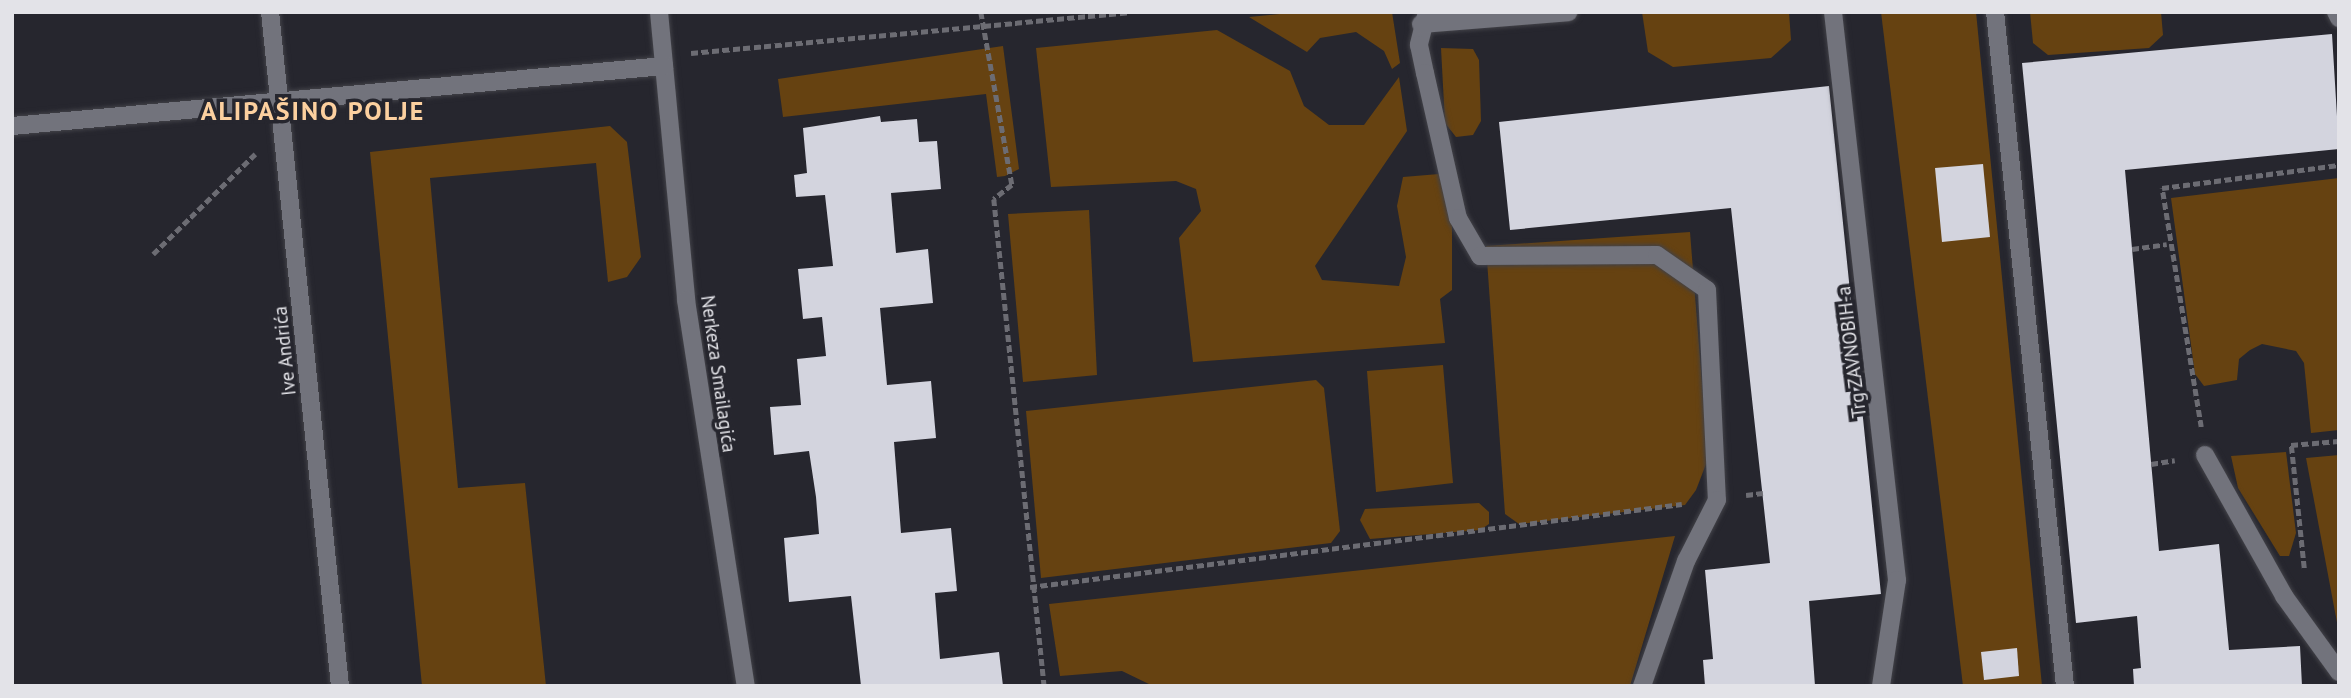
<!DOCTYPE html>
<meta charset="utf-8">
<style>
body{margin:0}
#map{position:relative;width:2351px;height:698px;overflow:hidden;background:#26262e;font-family:"PT Sans",sans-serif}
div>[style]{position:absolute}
.green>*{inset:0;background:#664211}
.building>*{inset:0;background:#d3d4de}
.path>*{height:4.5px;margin-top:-2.25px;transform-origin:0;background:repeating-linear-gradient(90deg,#6c6c73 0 7px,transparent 0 10.5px)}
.roads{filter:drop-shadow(0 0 2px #424248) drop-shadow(0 0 2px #424248)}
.service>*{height:18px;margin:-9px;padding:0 9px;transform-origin:9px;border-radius:9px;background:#72737c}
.minor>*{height:18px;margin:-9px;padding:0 9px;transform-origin:9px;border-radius:9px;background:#72737c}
.secondary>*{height:18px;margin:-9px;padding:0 9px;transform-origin:9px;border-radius:9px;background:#72737c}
span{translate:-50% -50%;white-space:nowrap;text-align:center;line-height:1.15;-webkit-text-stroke:7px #26262e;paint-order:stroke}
.street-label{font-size:19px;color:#e3e3e8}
.district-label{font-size:26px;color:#fcd09f;font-weight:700;letter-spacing:2px}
.frame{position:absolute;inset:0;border:14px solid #e3e3e8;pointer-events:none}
</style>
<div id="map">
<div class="green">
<div style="clip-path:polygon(1299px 12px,1392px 12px,1400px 63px,1392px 69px,1384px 51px,1356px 32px,1320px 38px,1307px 52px,1249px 17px)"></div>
<div style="clip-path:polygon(1642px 12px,1789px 12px,1791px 40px,1771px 58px,1673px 67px,1648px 52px)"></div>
<div style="clip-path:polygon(1881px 12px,1976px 12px,2042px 686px,1963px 686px)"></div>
<div style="clip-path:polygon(2030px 12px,2161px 12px,2163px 35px,2149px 48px,2048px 55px,2033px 43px)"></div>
<div style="clip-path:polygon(1217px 30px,1290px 71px,1304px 106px,1329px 125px,1364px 125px,1399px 77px,1407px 131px,1315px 266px,1322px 280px,1399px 286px,1406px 257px,1397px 206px,1403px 177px,1439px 174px,1452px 191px,1452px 290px,1440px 299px,1445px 343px,1193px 362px,1179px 238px,1201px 211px,1196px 189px,1176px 181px,1051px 187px,1036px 48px)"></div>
<div style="clip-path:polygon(1003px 46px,1019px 169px,1005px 176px,997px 177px,986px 94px,783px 117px,778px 79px)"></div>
<div style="clip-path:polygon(1441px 48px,1473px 49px,1479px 60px,1481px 121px,1473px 135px,1456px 137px,1445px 123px)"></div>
<div style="clip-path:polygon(610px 126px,627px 142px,641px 257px,627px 277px,608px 282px,596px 163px,430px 178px,458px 488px,525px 483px,546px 686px,422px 686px,370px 152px)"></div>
<div style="clip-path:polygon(2339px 178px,2339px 430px,2311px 433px,2304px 363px,2296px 351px,2262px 344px,2250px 350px,2239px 359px,2237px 380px,2204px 386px,2195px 374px,2171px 198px)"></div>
<div style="clip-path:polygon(1089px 210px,1097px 375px,1023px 382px,1008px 214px)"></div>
<div style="clip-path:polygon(1690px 232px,1708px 459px,1696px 490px,1685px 505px,1519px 524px,1505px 514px,1486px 246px)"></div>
<div style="clip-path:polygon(1443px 365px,1453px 483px,1376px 492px,1367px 371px)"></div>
<div style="clip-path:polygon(1316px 380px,1324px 388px,1340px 531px,1331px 543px,1041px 578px,1026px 411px)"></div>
<div style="clip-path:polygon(2286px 452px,2296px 533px,2289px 556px,2280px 556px,2238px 488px,2231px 456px)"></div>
<div style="clip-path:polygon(2339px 455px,2339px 633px,2306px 458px)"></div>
<div style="clip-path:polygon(1479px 503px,1489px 512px,1489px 524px,1480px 530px,1370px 539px,1360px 520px,1365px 509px)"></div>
<div style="clip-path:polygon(1675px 536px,1630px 686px,1153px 686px,1122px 671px,1060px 676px,1049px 604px)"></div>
</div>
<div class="building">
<div style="clip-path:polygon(2332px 34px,2339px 149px,2125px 170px,2159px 551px,2219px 544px,2229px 650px,2300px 646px,2302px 686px,2134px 686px,2133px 669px,2141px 668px,2137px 616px,2076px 623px,2022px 63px)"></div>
<div style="clip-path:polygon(1829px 86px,1881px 594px,1809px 601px,1815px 686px,1705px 686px,1703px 660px,1713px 659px,1705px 570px,1770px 563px,1731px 208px,1510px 230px,1499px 122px)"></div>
<div style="clip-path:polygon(880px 116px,881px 122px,917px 119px,919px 142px,937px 141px,941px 189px,891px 193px,896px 253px,928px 249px,933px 303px,880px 308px,887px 385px,931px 381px,936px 438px,894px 442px,901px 533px,951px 528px,957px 591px,935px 593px,940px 659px,999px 652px,1003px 686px,861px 686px,851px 596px,789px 602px,784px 538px,819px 534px,816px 497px,809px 451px,774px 455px,770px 407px,801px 405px,797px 359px,826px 356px,822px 317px,803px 319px,798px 269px,833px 266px,825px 195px,796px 197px,794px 175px,807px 173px,803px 128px)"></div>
<div style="clip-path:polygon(1983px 164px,1990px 237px,1942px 242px,1935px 168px)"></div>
<div style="clip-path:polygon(2017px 648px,2019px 676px,1984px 680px,1981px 652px)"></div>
</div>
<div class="path">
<div style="left:981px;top:12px;width:176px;rotate:79.8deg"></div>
<div style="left:1012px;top:185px;width:23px;rotate:142deg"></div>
<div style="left:994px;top:199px;width:490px;rotate:84.1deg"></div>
<div style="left:691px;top:53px;width:440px;rotate:-5.3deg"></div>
<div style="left:2132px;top:249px;width:35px;rotate:-8deg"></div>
<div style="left:153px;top:254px;width:143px;rotate:-44.4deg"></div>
<div style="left:2201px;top:427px;width:242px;rotate:-99.3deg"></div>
<div style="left:2162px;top:188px;width:178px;rotate:-7.4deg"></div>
<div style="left:2151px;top:464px;width:24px;rotate:-9deg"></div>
<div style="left:1746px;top:495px;width:17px;rotate:-7deg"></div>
<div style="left:2304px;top:568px;width:124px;rotate:-96deg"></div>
<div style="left:2291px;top:445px;width:48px;rotate:-4.8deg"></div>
<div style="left:1030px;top:587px;width:657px;rotate:-7.25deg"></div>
</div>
<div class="roads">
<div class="service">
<div style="left:1427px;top:12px;width:34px;rotate:104deg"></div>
<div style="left:1419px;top:45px;width:29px;rotate:78deg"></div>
<div style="left:1425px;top:73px;width:149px;rotate:77.2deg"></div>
<div style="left:1458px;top:218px;width:44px;rotate:59.9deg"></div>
<div style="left:1480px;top:256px;width:177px;rotate:-0.3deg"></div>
<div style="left:1657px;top:255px;width:61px;rotate:35deg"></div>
<div style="left:1707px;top:290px;width:210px;rotate:87.3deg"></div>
<div style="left:1717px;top:500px;width:68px;rotate:116.9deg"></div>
<div style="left:1686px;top:561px;width:133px;rotate:109.4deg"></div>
<div style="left:1833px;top:12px;width:572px;rotate:83.57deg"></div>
<div style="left:1897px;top:580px;width:107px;rotate:98.6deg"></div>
<div style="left:1995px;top:12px;width:678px;rotate:84.07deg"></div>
<div style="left:2336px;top:12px;width:7px;rotate:63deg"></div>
<div style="left:1421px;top:24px;width:148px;rotate:-4.6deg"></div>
<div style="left:2205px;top:455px;width:162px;rotate:60.7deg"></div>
<div style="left:2284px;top:596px;width:94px;rotate:54.1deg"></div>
</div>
<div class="minor">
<div style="left:659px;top:12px;width:289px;rotate:84.6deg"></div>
<div style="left:686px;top:300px;width:391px;rotate:81.2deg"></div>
<div style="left:12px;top:126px;width:655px;rotate:-5.26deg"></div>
</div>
<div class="secondary">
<div style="left:270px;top:12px;width:678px;rotate:84.07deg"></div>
</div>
</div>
<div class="street-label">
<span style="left:285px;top:351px;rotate:-96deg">Ive Andrića</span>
<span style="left:1852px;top:352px;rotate:-97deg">Trg ZAVNOBIH-a</span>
<span style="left:718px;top:374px;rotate:82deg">Nerkeza Smailagića</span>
</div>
<div class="district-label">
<span style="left:313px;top:111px">ALIPAŠINO POLJE</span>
</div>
<div class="frame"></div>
</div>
